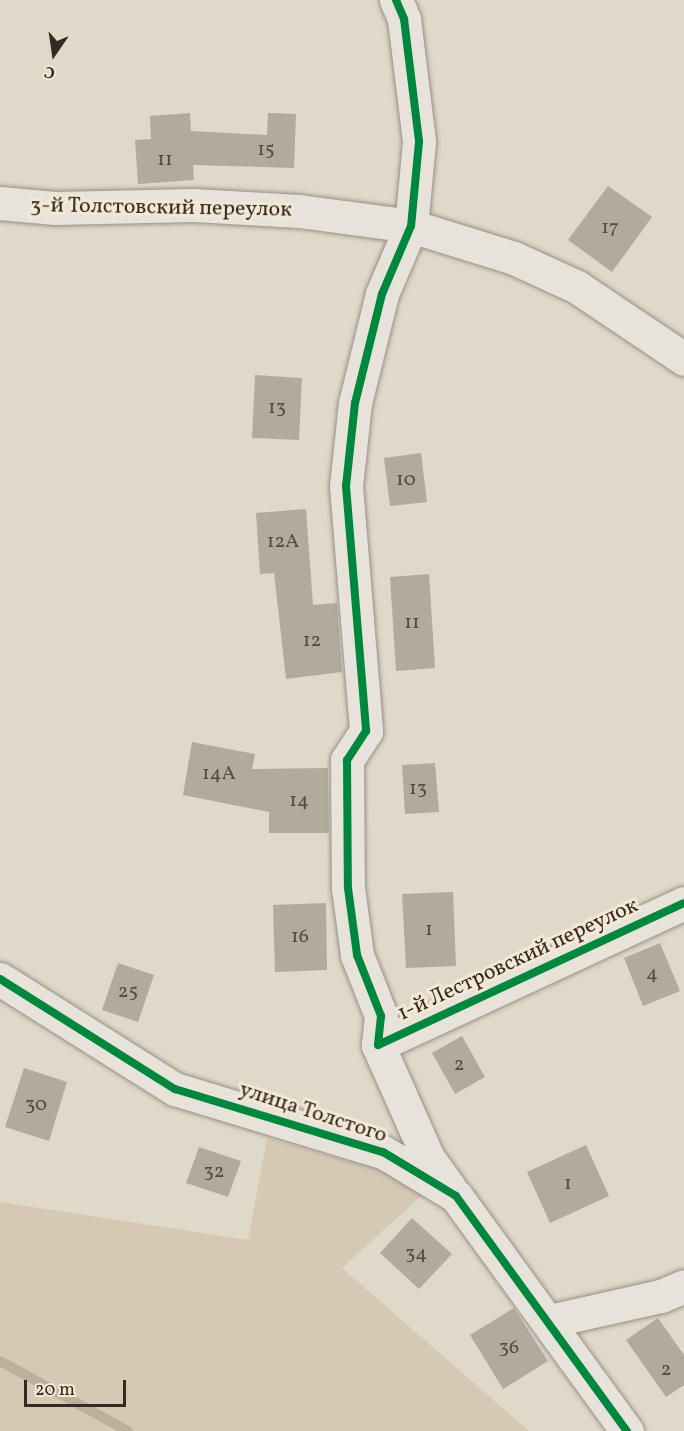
<!DOCTYPE html>
<meta charset="utf-8">
<style>
body{margin:0}
#map{position:relative;width:684px;height:1431px;overflow:hidden;background:#e0d8c8;font-family:Vollkorn,serif}
div>[style]{position:absolute}
.green>*{inset:0;background:#d5c9b4}
.stream>*{height:10px;margin:-5px;padding:0 5px;transform-origin:5px;border-radius:5px;background:#bcb09c}
.building>*{inset:0;background:#b1aa9f}
.roads{filter:drop-shadow(0 0 2px #979087) drop-shadow(0 0 2px #979087)}
.minor>*{height:33px;margin:-16.5px;padding:0 16.5px;transform-origin:16.5px;border-radius:16.5px;background:#e7e3db}
.cycleway>*{height:8px;margin:-4px;padding:0 4px;transform-origin:4px;border-radius:4px;background:#00873e}
span{translate:-50% -50%;white-space:nowrap;text-align:center;line-height:1.15;-webkit-text-stroke:6px #f2e8d4;paint-order:stroke}
.number-label{font-size:20px;color:#554a43}
.number-label span{-webkit-text-stroke-width:0}
.street-label{font-size:22px;color:#362a24}
.north{position:absolute;left:24px;top:24px;width:60px;height:60px;-webkit-text-stroke:4px #f2e8d4;paint-order:stroke;rotate:193deg;font-size:16px;font-weight:700;line-height:24px;text-align:center;color:#362a24}
.north::after{content:'';display:block;margin:auto;width:21px;height:27px;background:#362a24;clip-path:polygon(50% 0,100% 100%,50% 72%,0 100%)}
.scale{position:absolute;left:24px;top:1380px;width:102px;height:27px;box-sizing:border-box;border:3px solid #362a24;border-top:0;padding-left:8px;font-size:18px;line-height:21px;white-space:nowrap;color:#362a24;-webkit-text-stroke:4px #f2e8d4;paint-order:stroke}
</style>
<div id="map">
<div class="green">
<div style="clip-path:polygon(267px 1138px,433px 1185px,342px 1268px,529px 1431px,0 1431px,0 1202px,248px 1240px)"></div>
</div>
<div class="stream">
<div style="left:0;top:1361px;width:146px;rotate:28.7deg"></div>
</div>
<div class="building">
<div style="clip-path:polygon(190px 113px,191px 131px,267px 135px,268px 113px,296px 114px,294px 168px,193px 165px,194px 180px,138px 184px,135px 140px,151px 139px,150px 116px)"></div>
<div style="clip-path:polygon(608px 186px,652px 217px,612px 272px,568px 240px)"></div>
<div style="clip-path:polygon(255px 375px,302px 378px,299px 440px,252px 438px)"></div>
<div style="clip-path:polygon(421px 453px,427px 502px,390px 506px,384px 458px)"></div>
<div style="clip-path:polygon(306px 509px,313px 605px,337px 603px,342px 672px,286px 679px,274px 573px,260px 574px,256px 513px)"></div>
<div style="clip-path:polygon(429px 574px,435px 668px,396px 671px,390px 577px)"></div>
<div style="clip-path:polygon(192px 742px,255px 754px,252px 769px,328px 768px,329px 833px,269px 833px,269px 812px,183px 795px)"></div>
<div style="clip-path:polygon(435px 763px,439px 812px,405px 814px,402px 765px)"></div>
<div style="clip-path:polygon(453px 892px,456px 966px,406px 968px,402px 894px)"></div>
<div style="clip-path:polygon(326px 903px,327px 970px,275px 972px,273px 905px)"></div>
<div style="clip-path:polygon(660px 943px,680px 991px,643px 1006px,624px 958px)"></div>
<div style="clip-path:polygon(118px 963px,154px 975px,138px 1022px,102px 1010px)"></div>
<div style="clip-path:polygon(462px 1036px,485px 1077px,455px 1094px,432px 1053px)"></div>
<div style="clip-path:polygon(24px 1068px,67px 1082px,49px 1141px,5px 1127px)"></div>
<div style="clip-path:polygon(586px 1145px,609px 1196px,550px 1223px,527px 1172px)"></div>
<div style="clip-path:polygon(199px 1147px,241px 1161px,228px 1197px,186px 1183px)"></div>
<div style="clip-path:polygon(412px 1218px,452px 1254px,419px 1289px,380px 1253px)"></div>
<div style="clip-path:polygon(514px 1308px,548px 1361px,503px 1389px,470px 1335px)"></div>
<div style="clip-path:polygon(658px 1318px,684px 1355px,684px 1385px,666px 1397px,626px 1340px)"></div>
</div>
<div class="roads">
<div class="minor">
<div style="left:396px;top:0;width:21px;rotate:67deg"></div>
<div style="left:404px;top:19px;width:124px;rotate:83deg"></div>
<div style="left:419px;top:142px;width:84px;rotate:95.4deg"></div>
<div style="left:411px;top:226px;width:74px;rotate:113.1deg"></div>
<div style="left:382px;top:294px;width:112px;rotate:103.9deg"></div>
<div style="left:355px;top:403px;width:83px;rotate:96.2deg"></div>
<div style="left:346px;top:486px;width:246px;rotate:85.3deg"></div>
<div style="left:366px;top:731px;width:35px;rotate:123deg"></div>
<div style="left:347px;top:760px;width:128px;rotate:89.6deg"></div>
<div style="left:348px;top:888px;width:68px;rotate:82.3deg"></div>
<div style="left:357px;top:955px;width:66px;rotate:68.5deg"></div>
<div style="left:381px;top:1016px;width:29px;rotate:96deg"></div>
<div style="left:378px;top:1045px;width:337px;rotate:-24.9deg"></div>
<div style="left:0;top:203px;width:55px;rotate:5.2deg"></div>
<div style="left:55px;top:208px;width:139px;rotate:-1.2deg"></div>
<div style="left:194px;top:205px;width:105px;rotate:3.3deg"></div>
<div style="left:299px;top:211px;width:113px;rotate:7.6deg"></div>
<div style="left:411px;top:226px;width:108px;rotate:17.3deg"></div>
<div style="left:514px;top:258px;width:69px;rotate:24.7deg"></div>
<div style="left:577px;top:287px;width:129px;rotate:33.9deg"></div>
<div style="left:0;top:979px;width:207px;rotate:32.2deg"></div>
<div style="left:175px;top:1089px;width:217px;rotate:16.9deg"></div>
<div style="left:383px;top:1152px;width:85px;rotate:31.1deg"></div>
<div style="left:456px;top:1196px;width:291px;rotate:54deg"></div>
<div style="left:378px;top:1045px;width:124px;rotate:66.1deg"></div>
<div style="left:428px;top:1158px;width:36px;rotate:54deg"></div>
<div style="left:549px;top:1321px;width:115px;rotate:-12.6deg"></div>
<div style="left:661px;top:1296px;width:25px;rotate:-23deg"></div>
</div>
</div>
<div class="cycleway">
<div style="left:396px;top:0;width:21px;rotate:67deg"></div>
<div style="left:404px;top:19px;width:124px;rotate:83deg"></div>
<div style="left:419px;top:142px;width:84px;rotate:95.4deg"></div>
<div style="left:411px;top:226px;width:74px;rotate:113.1deg"></div>
<div style="left:382px;top:294px;width:112px;rotate:103.9deg"></div>
<div style="left:355px;top:403px;width:83px;rotate:96.2deg"></div>
<div style="left:346px;top:486px;width:246px;rotate:85.3deg"></div>
<div style="left:366px;top:731px;width:35px;rotate:123deg"></div>
<div style="left:347px;top:760px;width:128px;rotate:89.6deg"></div>
<div style="left:348px;top:888px;width:68px;rotate:82.3deg"></div>
<div style="left:357px;top:955px;width:66px;rotate:68.5deg"></div>
<div style="left:381px;top:1016px;width:29px;rotate:96deg"></div>
<div style="left:378px;top:1045px;width:337px;rotate:-24.9deg"></div>
<div style="left:0;top:979px;width:207px;rotate:32.2deg"></div>
<div style="left:175px;top:1089px;width:217px;rotate:16.9deg"></div>
<div style="left:383px;top:1152px;width:85px;rotate:31.1deg"></div>
<div style="left:456px;top:1196px;width:291px;rotate:54deg"></div>
</div>
<div class="number-label">
<span style="left:266px;top:150px">15</span>
<span style="left:165px;top:160px">11</span>
<span style="left:610px;top:228px">17</span>
<span style="left:277px;top:408px">13</span>
<span style="left:406px;top:480px">10</span>
<span style="left:283px;top:542px">12А</span>
<span style="left:412px;top:623px">11</span>
<span style="left:312px;top:641px">12</span>
<span style="left:219px;top:774px">14А</span>
<span style="left:418px;top:789px">13</span>
<span style="left:299px;top:801px">14</span>
<span style="left:429px;top:930px">1</span>
<span style="left:300px;top:937px">16</span>
<span style="left:652px;top:974px">4</span>
<span style="left:128px;top:992px">25</span>
<span style="left:459px;top:1065px">2</span>
<span style="left:36px;top:1105px">30</span>
<span style="left:214px;top:1172px">32</span>
<span style="left:568px;top:1184px">1</span>
<span style="left:416px;top:1254px">34</span>
<span style="left:509px;top:1348px">36</span>
<span style="left:666px;top:1370px">2</span>
</div>
<div class="street-label">
<span style="left:161px;top:208px;rotate:1deg">3-й Толстовский переулок</span>
<span style="left:518px;top:960px;rotate:-25deg">1-й Лестровский переулок</span>
<span style="left:313px;top:1113px;rotate:18deg">улица Толстого</span>
</div>
<div class="north">С</div>
<div class="scale">20 m</div>
</div>
